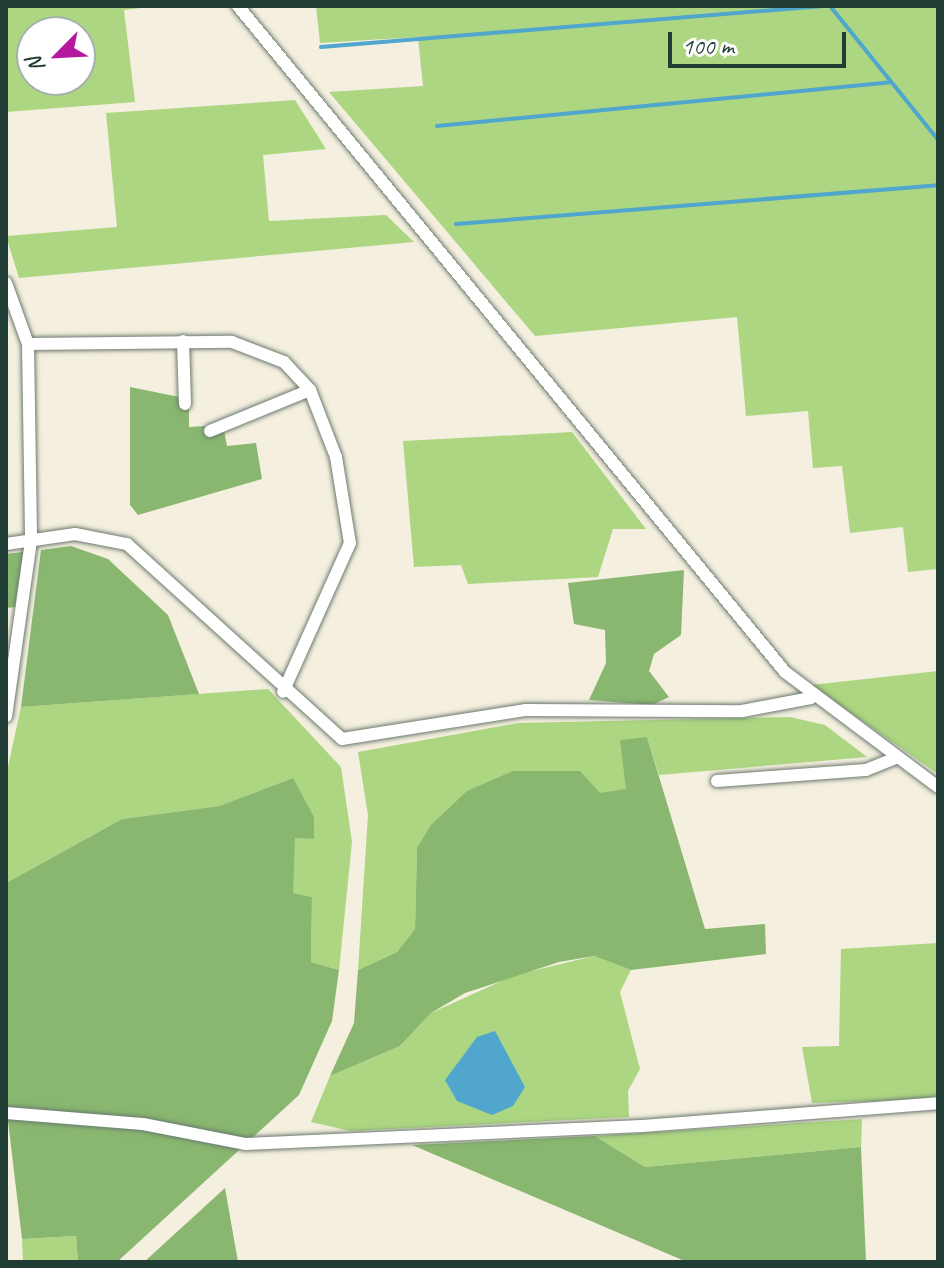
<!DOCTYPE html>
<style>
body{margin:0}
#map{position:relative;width:944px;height:1268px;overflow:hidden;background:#f4efde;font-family:Caveat,sans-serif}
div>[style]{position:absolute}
.green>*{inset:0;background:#acd681}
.forest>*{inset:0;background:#89b76f}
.water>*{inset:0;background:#50a6cc}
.stream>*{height:4px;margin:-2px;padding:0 2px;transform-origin:2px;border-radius:2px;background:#50a6cc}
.roads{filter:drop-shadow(0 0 2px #6a7b70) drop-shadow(0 0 2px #6a7b70)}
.minor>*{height:12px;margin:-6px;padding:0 6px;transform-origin:6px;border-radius:6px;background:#fff}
span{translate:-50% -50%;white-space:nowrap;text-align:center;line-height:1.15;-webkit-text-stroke:8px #fff;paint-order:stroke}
.frame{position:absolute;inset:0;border:8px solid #1f3d34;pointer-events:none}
.north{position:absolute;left:16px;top:16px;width:80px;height:80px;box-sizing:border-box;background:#fff;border:2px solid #a5b1ae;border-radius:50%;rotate:246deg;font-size:22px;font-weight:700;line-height:32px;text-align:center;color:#1f3d34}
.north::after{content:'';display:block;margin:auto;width:28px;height:36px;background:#b5179e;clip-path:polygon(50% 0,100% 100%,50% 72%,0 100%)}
.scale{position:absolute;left:668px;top:32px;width:178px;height:36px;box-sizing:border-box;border:4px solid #1f3d34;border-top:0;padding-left:10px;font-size:24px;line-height:28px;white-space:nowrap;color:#1f3d34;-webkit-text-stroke:6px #fff;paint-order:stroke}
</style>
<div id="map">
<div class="green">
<div style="clip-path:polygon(evenodd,6px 6px,157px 6px,124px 10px,135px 102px,6px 112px,6px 6px,80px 32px,80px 80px,32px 80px,32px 32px,80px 32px)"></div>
<div style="clip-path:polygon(316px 6px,938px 6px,938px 569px,908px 572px,903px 527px,850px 533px,842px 466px,813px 468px,808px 411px,746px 416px,737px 317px,535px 336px,329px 92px,423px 86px,418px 37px,320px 43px)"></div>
<div style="clip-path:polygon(295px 100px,326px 149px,263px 155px,269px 221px,386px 215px,414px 242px,19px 278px,6px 236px,117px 227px,106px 113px)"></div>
<div style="clip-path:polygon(572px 432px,646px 529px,613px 529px,598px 577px,468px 584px,461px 565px,414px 567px,403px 441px)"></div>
<div style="clip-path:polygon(938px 671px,938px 774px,811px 685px)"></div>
<div style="clip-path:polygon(268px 689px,341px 767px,352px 842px,339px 970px,311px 962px,312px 897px,292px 893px,293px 778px,219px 806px,122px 819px,6px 883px,6px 776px,21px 707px)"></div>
<div style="clip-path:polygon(790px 717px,825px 725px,867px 757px,659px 775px,647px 737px,626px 789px,417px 848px,415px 929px,397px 952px,358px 970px,368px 815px,358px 752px,519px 723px)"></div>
<div style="clip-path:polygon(938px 943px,938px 1099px,812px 1103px,802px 1047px,839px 1046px,841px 949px)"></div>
<div style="clip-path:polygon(594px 956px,631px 970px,620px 992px,640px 1069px,628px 1091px,629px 1117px,350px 1131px,311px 1122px,330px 1076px,400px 1046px,431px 1013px,515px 975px)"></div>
<div style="clip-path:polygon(862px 1119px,861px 1147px,645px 1167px,595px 1136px)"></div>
<div style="clip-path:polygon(76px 1236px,78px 1262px,23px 1262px,22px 1239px)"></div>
</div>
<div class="forest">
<div style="clip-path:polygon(130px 387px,189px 399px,189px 427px,223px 425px,227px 446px,256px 443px,262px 479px,138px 515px,130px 505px)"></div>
<div style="clip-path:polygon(71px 546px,108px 559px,168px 615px,199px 694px,21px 707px,41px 550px)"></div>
<div style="clip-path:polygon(23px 552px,15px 607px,6px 608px,6px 554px)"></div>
<div style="clip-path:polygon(684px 570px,681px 635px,654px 654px,649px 671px,669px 697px,652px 705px,589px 700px,606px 663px,605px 630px,574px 624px,568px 583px)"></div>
<div style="clip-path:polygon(647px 737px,705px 929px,765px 924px,766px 954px,631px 970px,594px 956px,559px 962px,465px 993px,431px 1013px,400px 1046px,330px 1076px,354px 1023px,358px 970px,397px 952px,415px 929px,417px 848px,431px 825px,467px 791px,513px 771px,580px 771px,600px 793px,626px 789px,620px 740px)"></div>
<div style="clip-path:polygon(293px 778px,314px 817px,314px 839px,295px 838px,293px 893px,312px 897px,311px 962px,339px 970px,332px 1021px,299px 1095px,117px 1262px,78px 1262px,76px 1236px,22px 1239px,6px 1104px,6px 883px,122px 819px,219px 806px)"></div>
<div style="clip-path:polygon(595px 1136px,645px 1167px,861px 1147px,866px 1262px,687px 1262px,412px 1145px)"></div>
<div style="clip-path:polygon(225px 1188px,238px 1262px,144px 1262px)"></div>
</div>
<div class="water">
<div style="clip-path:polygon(495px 1031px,525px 1087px,513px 1106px,492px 1115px,457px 1101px,445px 1080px,477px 1037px)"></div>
</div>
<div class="stream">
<div style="left:830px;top:6px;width:172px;rotate:51.1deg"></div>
<div style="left:321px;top:47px;width:504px;rotate:-4.67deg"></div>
<div style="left:437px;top:126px;width:456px;rotate:-5.5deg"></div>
<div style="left:456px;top:224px;width:484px;rotate:-4.6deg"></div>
</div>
<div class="roads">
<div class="minor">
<div style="left:238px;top:6px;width:862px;rotate:50.6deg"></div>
<div style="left:785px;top:672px;width:191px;rotate:36.9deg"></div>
<div style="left:6px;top:283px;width:65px;rotate:70.2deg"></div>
<div style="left:28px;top:344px;width:197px;rotate:89.1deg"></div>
<div style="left:31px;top:541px;width:177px;rotate:98.1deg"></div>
<div style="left:183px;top:341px;width:63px;rotate:88.2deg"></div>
<div style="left:28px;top:344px;width:204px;rotate:-0.6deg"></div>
<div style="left:232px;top:342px;width:56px;rotate:21deg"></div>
<div style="left:284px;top:362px;width:38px;rotate:47deg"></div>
<div style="left:310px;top:390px;width:72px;rotate:68.8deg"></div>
<div style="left:336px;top:457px;width:87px;rotate:80.8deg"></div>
<div style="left:350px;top:543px;width:163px;rotate:114.2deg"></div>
<div style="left:210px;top:431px;width:108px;rotate:-22.3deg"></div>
<div style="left:6px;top:544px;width:70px;rotate:-8.2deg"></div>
<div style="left:75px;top:534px;width:53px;rotate:10.9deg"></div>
<div style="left:127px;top:544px;width:290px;rotate:42.2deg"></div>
<div style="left:342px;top:739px;width:185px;rotate:-9deg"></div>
<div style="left:525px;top:710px;width:217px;rotate:0.3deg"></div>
<div style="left:742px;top:711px;width:70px;rotate:-10.7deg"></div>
<div style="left:717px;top:781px;width:149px;rotate:-4.2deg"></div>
<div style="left:866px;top:770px;width:32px;rotate:-22deg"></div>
<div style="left:6px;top:1113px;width:137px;rotate:4.6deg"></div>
<div style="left:143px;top:1124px;width:105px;rotate:11deg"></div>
<div style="left:246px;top:1144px;width:396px;rotate:-2.6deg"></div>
<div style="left:642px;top:1126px;width:297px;rotate:-4.4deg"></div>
</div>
</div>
<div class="frame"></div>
<div class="north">N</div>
<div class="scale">100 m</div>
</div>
